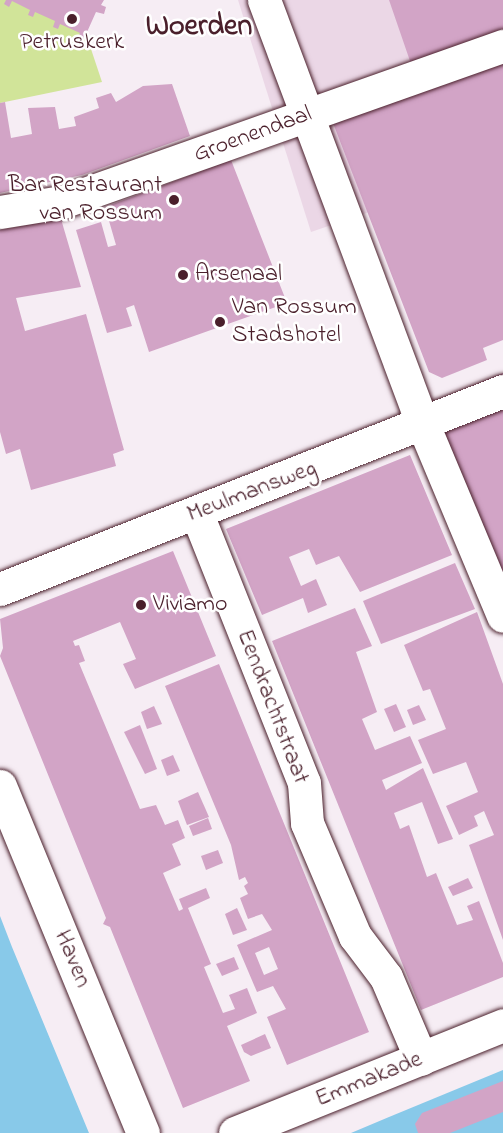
<!DOCTYPE html>
<style>
body{margin:0}
#map{position:relative;width:503px;height:1133px;overflow:hidden;background:#f6edf4;font-family:"Indie Flower",sans-serif}
div>[style]{position:absolute}
.built>*{inset:0;background:#ebd7e6}
.green>*{inset:0;background:#d1e499}
.water>*{inset:0;background:#88c9e9}
.building>*{inset:0;background:#d2a4c6}
.roads{filter:drop-shadow(0 0 2px #4a1f2b) drop-shadow(0 0 2px #4a1f2b)}
.street>*{height:33px;margin:-16.5px;padding:0 16.5px;transform-origin:16.5px;border-radius:16.5px;background:#fff}
.secondary>*{height:33px;margin:-16.5px;padding:0 16.5px;transform-origin:16.5px;border-radius:16.5px;background:#fff}
.dots>*{width:16px;height:16px;translate:-50% -50%;box-sizing:border-box;border:3px solid #fff;border-radius:50%}
span{translate:-50% -50%;white-space:nowrap;text-align:center;line-height:1.15;-webkit-text-stroke:5px #fff;paint-order:stroke}
.poi-label{font-size:24px;color:#4a1f2b}
.right{translate:-100% -50%;text-align:right}
.left{translate:0 -50%;text-align:left}
.street-label{font-size:24px;color:#4a1f2b}
.district-label{font-size:30px;color:#4a1f2b;font-weight:700}
</style>
<div id="map">
<div class="built">
<div style="clip-path:polygon(238px 0,503px 0,503px 166px,311px 232px)"></div>
</div>
<div class="green">
<div style="clip-path:polygon(0 0,14px 0,86px 34px,102px 82px,0 103px)"></div>
</div>
<div class="water">
<div style="clip-path:polygon(0 916px,12px 947px,89px 1133px,0 1133px)"></div>
<div style="clip-path:polygon(503px 1070px,503px 1133px,351px 1133px,389px 1117px)"></div>
</div>
<div class="building">
<div style="clip-path:polygon(6px 0,104px 0,101px 5px,106px 7px,104px 14px,96px 12px,83px 41px,77px 39px,80px 33px,60px 24px,58px 29px,53px 27px,55px 21px,35px 12px,33px 17px,28px 15px,30px 10px,12px 1px,9px 7px,4px 4px)"></div>
<div style="clip-path:polygon(389px 0,503px 0,503px 340px,483px 348px,487px 360px,442px 378px,429px 372px,333px 123px,421px 93px)"></div>
<div style="clip-path:polygon(172px 84px,190px 136px,82px 175px,0 193px,0 103px,5px 102px,11px 138px,32px 134px,28px 108px,55px 107px,59px 129px,76px 126px,74px 117px,99px 108px,96px 98px,111px 93px,116px 102px,143px 86px)"></div>
<div style="clip-path:polygon(231px 160px,287px 303px,149px 352px,134px 305px,126px 308px,132px 326px,107px 333px,76px 230px,101px 222px,108px 247px,116px 245px,105px 207px)"></div>
<div style="clip-path:polygon(61px 219px,81px 287px,16px 298px,25px 331px,86px 314px,124px 450px,113px 454px,116px 466px,31px 490px,20px 449px,6px 454px,0 432px,0 230px)"></div>
<div style="clip-path:polygon(503px 373px,503px 606px,422px 406px)"></div>
<div style="clip-path:polygon(410px 455px,452px 555px,360px 592px,339px 556px,316px 565px,309px 549px,289px 557px,301px 586px,316px 579px,327px 605px,308px 613px,303px 598px,262px 615px,226px 529px)"></div>
<div style="clip-path:polygon(173px 551px,216px 656px,135px 689px,123px 664px,136px 659px,120px 622px,73px 641px,75px 646px,79px 645px,85px 661px,79px 663px,140px 809px,156px 805px,165px 825px,178px 820px,185px 838px,172px 844px,181px 865px,163px 873px,179px 911px,183px 909px,179px 899px,206px 888px,210px 898px,188px 908px,211px 964px,204px 967px,223px 1013px,235px 1009px,229px 995px,247px 988px,257px 1013px,227px 1026px,250px 1081px,183px 1108px,110px 927px,103px 924px,106px 918px,0 656px,3px 648px,0 619px)"></div>
<div style="clip-path:polygon(455px 563px,475px 609px,381px 644px,363px 601px)"></div>
<div style="clip-path:polygon(355px 608px,372px 646px,356px 652px,377px 712px,362px 719px,375px 750px,410px 736px,422px 763px,382px 780px,386px 790px,423px 768px,453px 839px,438px 844px,422px 802px,394px 813px,400px 829px,409px 825px,427px 877px,436px 873px,457px 925px,473px 920px,467px 906px,479px 901px,503px 963px,503px 977px,421px 1010px,272px 641px)"></div>
<div style="clip-path:polygon(477px 612px,503px 684px,503px 940px,469px 845px,494px 835px,484px 811px,474px 816px,478px 826px,459px 835px,446px 806px,478px 792px,466px 762px,433px 774px,418px 740px,446px 729px,430px 689px,423px 691px,404px 645px)"></div>
<div style="clip-path:polygon(evenodd,219px 664px,369px 1032px,287px 1065px,267px 1017px,286px 1009px,273px 986px,257px 992px,237px 945px,272px 930px,262px 914px,248px 919px,240px 898px,248px 894px,244px 886px,248px 883px,245px 877px,239px 880px,231px 845px,165px 686px,219px 664px,269px 947px,278px 969px,264px 975px,255px 953px,269px 947px)"></div>
<div style="clip-path:polygon(396px 704px,406px 727px,394px 732px,384px 709px)"></div>
<div style="clip-path:polygon(419px 705px,426px 720px,413px 725px,407px 710px)"></div>
<div style="clip-path:polygon(154px 706px,162px 724px,147px 729px,141px 712px)"></div>
<div style="clip-path:polygon(140px 725px,157px 769px,145px 774px,124px 732px)"></div>
<div style="clip-path:polygon(173px 755px,180px 771px,167px 776px,161px 760px)"></div>
<div style="clip-path:polygon(198px 792px,209px 817px,187px 825px,178px 801px)"></div>
<div style="clip-path:polygon(208px 818px,212px 829px,193px 836px,189px 826px)"></div>
<div style="clip-path:polygon(218px 850px,223px 863px,206px 870px,201px 856px)"></div>
<div style="clip-path:polygon(468px 878px,473px 888px,453px 896px,448px 887px)"></div>
<div style="clip-path:polygon(237px 908px,247px 930px,233px 935px,225px 914px)"></div>
<div style="clip-path:polygon(234px 957px,239px 969px,222px 976px,216px 964px)"></div>
<div style="clip-path:polygon(265px 1034px,271px 1048px,251px 1056px,244px 1052px,241px 1045px)"></div>
<div style="clip-path:polygon(503px 1081px,503px 1112px,450px 1133px,418px 1133px,415px 1124px,422px 1113px)"></div>
</div>
<div class="roads">
<div class="street">
<div style="left:264px;top:0;width:438px;rotate:69.5deg"></div>
<div style="left:417px;top:410px;width:223px;rotate:67.3deg"></div>
<div style="left:0;top:212px;width:63px;rotate:-9.2deg"></div>
<div style="left:62px;top:202px;width:468px;rotate:-19.5deg"></div>
<div style="left:197px;top:514px;width:289px;rotate:68.3deg"></div>
<div style="left:304px;top:783px;width:40px;rotate:85.7deg"></div>
<div style="left:307px;top:823px;width:123px;rotate:67deg"></div>
<div style="left:355px;top:936px;width:51px;rotate:52.9deg"></div>
<div style="left:386px;top:977px;width:89px;rotate:66.9deg"></div>
<div style="left:0;top:786px;width:375px;rotate:67.6deg"></div>
<div style="left:235px;top:1133px;width:289px;rotate:-21.9deg"></div>
</div>
<div class="secondary">
<div style="left:0;top:589px;width:541px;rotate:-21.49deg"></div>
</div>
</div>
<div class="dots">
<div style="left:72px;top:19px;background:#4a1f2b"></div>
<div style="left:174px;top:200px;background:#4a1f2b"></div>
<div style="left:183px;top:275px;background:#4a1f2b"></div>
<div style="left:220px;top:322px;background:#4a1f2b"></div>
<div style="left:141px;top:605px;background:#4a1f2b"></div>
</div>
<div class="poi-label">
<span style="left:72px;top:43px">Petruskerk</span>
<span class="right" style="left:162px;top:200px">Bar Restaurant<br>van Rossum</span>
<span class="left" style="left:195px;top:275px">Arsenaal</span>
<span class="left" style="left:232px;top:322px">Van Rossum<br>Stadshotel</span>
<span class="left" style="left:153px;top:605px">Viviamo</span>
</div>
<div class="street-label">
<span style="left:253px;top:135px;rotate:-20deg">Groenendaal</span>
<span style="left:252px;top:492px;rotate:-21deg">Meulmansweg</span>
<span style="left:272px;top:707px;rotate:69deg">Eendrachtstraat</span>
<span style="left:72px;top:959px;rotate:68deg">Haven</span>
<span style="left:369px;top:1080px;rotate:-22deg">Emmakade</span>
</div>
<div class="district-label">
<span style="left:199px;top:27px">Woerden</span>
</div>
</div>
